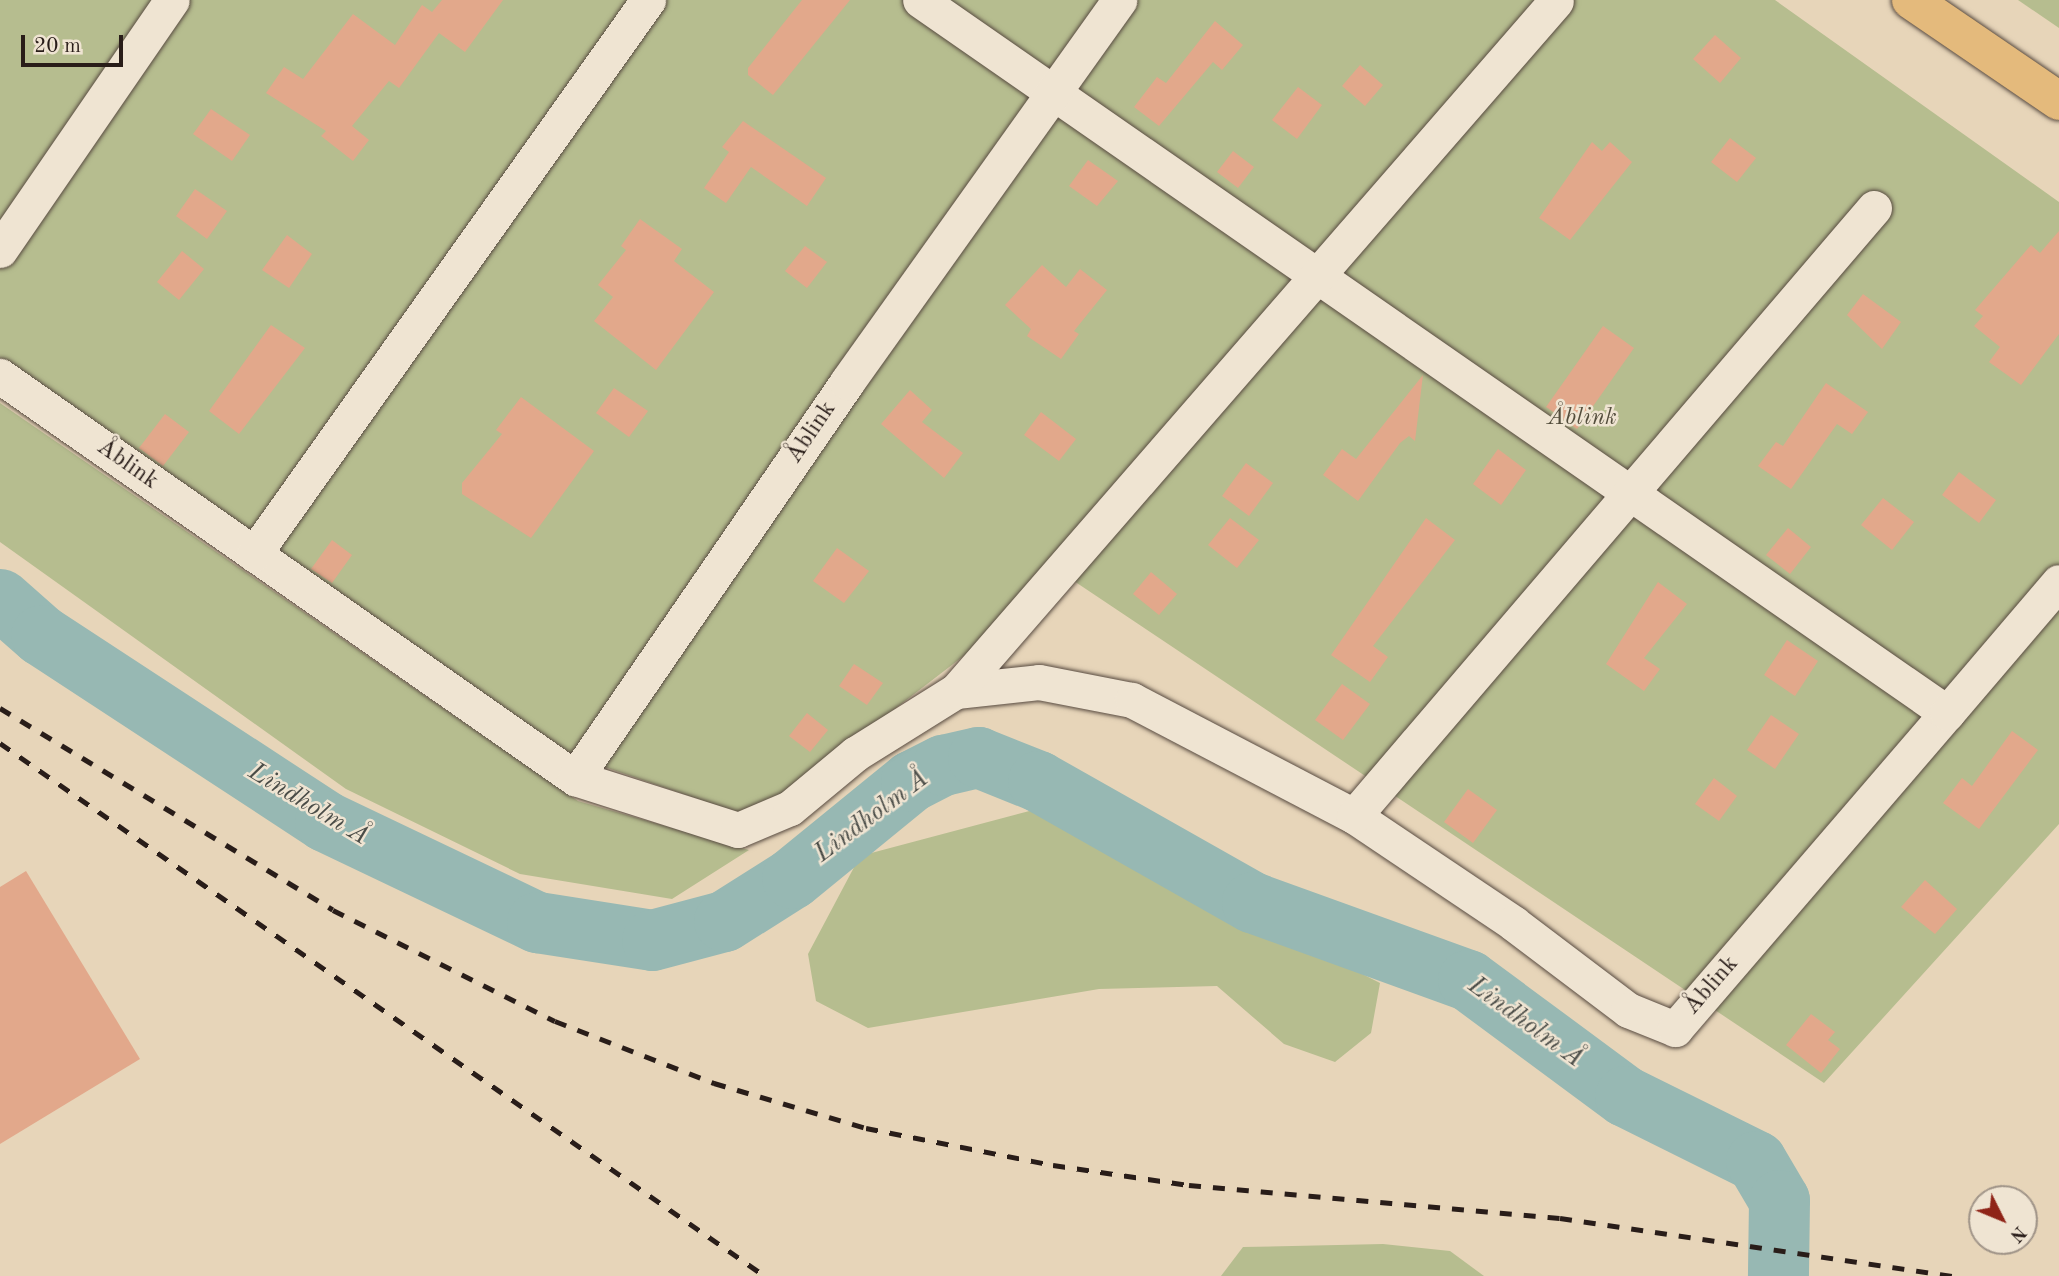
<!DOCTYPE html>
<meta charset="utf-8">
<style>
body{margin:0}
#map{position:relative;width:2059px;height:1276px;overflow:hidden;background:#e7d5b9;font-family:"Old Standard TT",serif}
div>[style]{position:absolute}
.green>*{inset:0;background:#b6bd8f}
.river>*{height:61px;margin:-30.5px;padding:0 30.5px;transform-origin:30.5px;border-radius:30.5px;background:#97b8b3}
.building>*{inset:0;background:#e2a88b}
.roads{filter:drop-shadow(0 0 2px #584b41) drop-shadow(0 0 2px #584b41)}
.minor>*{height:35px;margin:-17.5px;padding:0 17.5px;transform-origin:17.5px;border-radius:17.5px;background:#efe4d2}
.major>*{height:38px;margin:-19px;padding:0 19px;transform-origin:19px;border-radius:19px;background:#e4ba7c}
.rail>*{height:5px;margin-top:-2.5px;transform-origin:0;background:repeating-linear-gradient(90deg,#291d19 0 12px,transparent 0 24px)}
span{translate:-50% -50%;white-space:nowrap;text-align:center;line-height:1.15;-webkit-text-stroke:5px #efe4d2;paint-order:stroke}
.park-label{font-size:24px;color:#534d3c;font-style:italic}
.street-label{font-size:24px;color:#291d19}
.water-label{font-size:26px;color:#4a4c47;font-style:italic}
.north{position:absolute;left:1968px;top:1185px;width:70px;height:70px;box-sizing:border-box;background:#efe4d2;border:2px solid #a09488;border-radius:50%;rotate:133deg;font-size:19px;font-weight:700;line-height:28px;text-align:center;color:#291d19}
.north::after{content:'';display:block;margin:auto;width:24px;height:32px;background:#8f2418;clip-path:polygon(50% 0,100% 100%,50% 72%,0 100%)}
.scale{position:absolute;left:21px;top:35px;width:102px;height:32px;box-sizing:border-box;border:4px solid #291d19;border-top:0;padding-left:9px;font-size:21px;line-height:24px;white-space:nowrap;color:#291d19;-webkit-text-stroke:5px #efe4d2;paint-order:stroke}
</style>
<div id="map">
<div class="green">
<div style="clip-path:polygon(0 0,1775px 0,2059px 202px,2059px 824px,1824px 1083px,1053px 567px,996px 631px,753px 818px,567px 754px,0 360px)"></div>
<div style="clip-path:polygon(2018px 0,2059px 0,2059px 28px)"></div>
<div style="clip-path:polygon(0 403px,578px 801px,749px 850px,672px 899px,520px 874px,346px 789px,0 542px)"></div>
<div style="clip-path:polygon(1037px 809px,1380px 983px,1371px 1033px,1335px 1062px,1284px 1044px,1217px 986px,1099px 989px,868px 1028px,816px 1001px,808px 954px,860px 856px)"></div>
<div style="clip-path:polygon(1383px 1244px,1450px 1251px,1484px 1276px,1221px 1276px,1243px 1247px)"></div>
</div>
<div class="river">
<div style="left:0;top:599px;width:55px;rotate:41.3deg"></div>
<div style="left:41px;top:635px;width:339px;rotate:33.2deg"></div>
<div style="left:325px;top:821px;width:235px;rotate:25.5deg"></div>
<div style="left:537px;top:922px;width:116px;rotate:8.9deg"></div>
<div style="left:652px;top:940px;width:74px;rotate:-14.8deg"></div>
<div style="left:724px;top:921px;width:80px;rotate:-32.3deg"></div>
<div style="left:792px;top:878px;width:154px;rotate:-39.2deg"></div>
<div style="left:911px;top:781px;width:36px;rotate:-27deg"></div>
<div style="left:943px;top:765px;width:36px;rotate:-13deg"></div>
<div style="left:978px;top:757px;width:65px;rotate:21.8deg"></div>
<div style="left:1038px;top:781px;width:246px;rotate:29.5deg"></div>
<div style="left:1252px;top:902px;width:230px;rotate:19.9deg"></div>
<div style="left:1468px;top:980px;width:195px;rotate:36.5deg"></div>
<div style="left:1625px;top:1096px;width:146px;rotate:26.4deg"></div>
<div style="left:1756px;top:1161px;width:45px;rotate:59.5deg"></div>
<div style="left:1779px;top:1200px;width:76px;rotate:90.8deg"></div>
</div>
<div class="building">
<div style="clip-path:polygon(442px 0,503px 0,465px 52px,439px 33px,399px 88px,389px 81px,352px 126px,369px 140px,353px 161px,321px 136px,326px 131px,266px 93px,284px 67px,303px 79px,353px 14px,395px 45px,422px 5px,432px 12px)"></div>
<div style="clip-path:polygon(802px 0,850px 0,773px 95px,748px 75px,748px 68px)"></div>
<div style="clip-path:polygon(1215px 21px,1243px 45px,1222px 70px,1213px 62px,1159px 126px,1134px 107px,1157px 77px,1166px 83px)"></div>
<div style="clip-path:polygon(1715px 35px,1741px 58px,1720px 83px,1693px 59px)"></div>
<div style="clip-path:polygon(1360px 65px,1383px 85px,1365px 106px,1342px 86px)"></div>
<div style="clip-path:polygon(1298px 87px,1322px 105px,1297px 139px,1272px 120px)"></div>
<div style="clip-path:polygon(211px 109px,250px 135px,232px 161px,193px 134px)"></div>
<div style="clip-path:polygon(743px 121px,826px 178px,807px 206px,751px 167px,726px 203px,704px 188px,729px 152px,722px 147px)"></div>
<div style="clip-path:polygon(1730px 138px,1756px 158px,1737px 182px,1711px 162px)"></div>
<div style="clip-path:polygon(1592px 142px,1602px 151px,1610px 142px,1632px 162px,1570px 240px,1539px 218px)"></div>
<div style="clip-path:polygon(1233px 151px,1254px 167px,1238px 188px,1217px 172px)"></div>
<div style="clip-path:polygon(1088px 160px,1118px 181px,1097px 206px,1069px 186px)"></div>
<div style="clip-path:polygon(195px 189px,227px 211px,207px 239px,176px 216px)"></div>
<div style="clip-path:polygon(640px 219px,682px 249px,674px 261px,714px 292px,656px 370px,594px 321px,613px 297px,598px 285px,626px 250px,621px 246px)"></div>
<div style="clip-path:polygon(2059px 231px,2059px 334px,2021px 385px,1989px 362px,2000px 347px,1974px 326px,1983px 316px,1975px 310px,2031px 245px,2040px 253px)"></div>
<div style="clip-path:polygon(287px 235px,312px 254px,289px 288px,262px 270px)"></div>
<div style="clip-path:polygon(805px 246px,827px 262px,807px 288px,785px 271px)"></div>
<div style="clip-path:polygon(182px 251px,204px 269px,179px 300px,157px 282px)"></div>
<div style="clip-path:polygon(1042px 265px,1066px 287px,1080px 269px,1107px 290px,1074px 331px,1079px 334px,1061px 359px,1027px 336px,1031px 329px,1005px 305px)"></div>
<div style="clip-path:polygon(1863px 294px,1901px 322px,1882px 349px,1847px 315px)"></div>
<div style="clip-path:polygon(271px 325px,305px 348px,239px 434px,209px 411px)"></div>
<div style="clip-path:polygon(1603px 326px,1634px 348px,1577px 429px,1546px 407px)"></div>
<div style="clip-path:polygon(1423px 375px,1415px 441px,1409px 436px,1400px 443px,1358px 501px,1323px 475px,1342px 449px,1356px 459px)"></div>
<div style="clip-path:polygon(1826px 383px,1868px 412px,1852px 434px,1837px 424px,1791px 489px,1758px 466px,1776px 442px,1783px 446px)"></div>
<div style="clip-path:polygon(614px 388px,648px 411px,629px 437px,596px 413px)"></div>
<div style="clip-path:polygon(910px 390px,932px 410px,922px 422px,963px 453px,944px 478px,881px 424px)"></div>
<div style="clip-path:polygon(521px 397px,594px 451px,531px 538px,462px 494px,462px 483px,502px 434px,496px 430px)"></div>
<div style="clip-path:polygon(1041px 412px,1076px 439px,1059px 461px,1024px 435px)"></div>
<div style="clip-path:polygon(165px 414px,189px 432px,163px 466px,139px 448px)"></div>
<div style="clip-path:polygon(1498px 449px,1526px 470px,1501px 505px,1473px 484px)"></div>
<div style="clip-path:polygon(1246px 463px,1273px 483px,1249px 516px,1222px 496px)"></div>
<div style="clip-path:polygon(1959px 472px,1996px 500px,1979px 523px,1942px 495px)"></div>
<div style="clip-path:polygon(1883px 498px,1914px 522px,1892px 550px,1861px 525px)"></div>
<div style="clip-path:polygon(1230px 518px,1259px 540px,1237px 568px,1208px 545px)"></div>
<div style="clip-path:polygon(1426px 518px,1455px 540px,1373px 646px,1388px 657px,1370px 682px,1331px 655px)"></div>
<div style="clip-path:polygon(1788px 528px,1811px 547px,1790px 574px,1766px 555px)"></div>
<div style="clip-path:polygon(332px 540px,352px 555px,332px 583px,311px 569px)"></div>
<div style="clip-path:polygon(837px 548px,869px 571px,844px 603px,813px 581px)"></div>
<div style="clip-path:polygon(1151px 572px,1177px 594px,1159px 615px,1133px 594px)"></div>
<div style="clip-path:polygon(1658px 582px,1687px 604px,1644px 658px,1660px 669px,1644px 691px,1606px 664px)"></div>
<div style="clip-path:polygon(1787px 640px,1818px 661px,1795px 696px,1764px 675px)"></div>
<div style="clip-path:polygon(854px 664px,883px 683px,867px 705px,839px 686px)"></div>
<div style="clip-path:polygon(1342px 684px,1370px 704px,1343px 740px,1315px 720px)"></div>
<div style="clip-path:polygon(807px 713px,828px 730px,810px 752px,789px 736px)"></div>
<div style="clip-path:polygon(1771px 715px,1799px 734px,1775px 769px,1747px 750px)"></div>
<div style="clip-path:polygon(2012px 731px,2038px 750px,1979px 829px,1943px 803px,1962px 778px,1972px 786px)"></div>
<div style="clip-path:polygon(1714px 778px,1737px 796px,1719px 821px,1695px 804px)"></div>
<div style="clip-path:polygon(1468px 789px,1497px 810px,1473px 843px,1444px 822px)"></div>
<div style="clip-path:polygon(26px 871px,140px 1059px,0 1144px,0 887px)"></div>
<div style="clip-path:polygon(1925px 880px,1957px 909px,1935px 934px,1901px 907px)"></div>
<div style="clip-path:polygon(1811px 1014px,1835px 1032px,1828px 1040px,1840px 1049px,1821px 1073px,1786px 1045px)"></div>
</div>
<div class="roads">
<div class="minor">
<div style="left:0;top:250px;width:303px;rotate:-55.5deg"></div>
<div style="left:0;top:376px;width:702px;rotate:34.96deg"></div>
<div style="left:575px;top:778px;width:171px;rotate:17.7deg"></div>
<div style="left:738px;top:830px;width:56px;rotate:-22.9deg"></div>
<div style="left:790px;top:808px;width:85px;rotate:-39.7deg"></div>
<div style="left:855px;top:754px;width:119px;rotate:-32deg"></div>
<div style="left:956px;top:691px;width:83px;rotate:-6.2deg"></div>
<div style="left:1039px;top:682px;width:95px;rotate:11deg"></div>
<div style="left:1132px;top:700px;width:250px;rotate:27.6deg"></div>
<div style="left:1354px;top:816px;width:192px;rotate:33.9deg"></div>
<div style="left:1513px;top:923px;width:144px;rotate:37.1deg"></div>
<div style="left:1628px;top:1010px;width:51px;rotate:22deg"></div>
<div style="left:1675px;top:1029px;width:417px;rotate:-49.3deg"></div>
<div style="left:1947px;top:713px;width:1250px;rotate:-145.23deg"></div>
<div style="left:254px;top:554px;width:680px;rotate:-54.58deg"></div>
<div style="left:956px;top:691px;width:914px;rotate:-48.99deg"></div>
<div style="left:1947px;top:713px;width:172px;rotate:-49.5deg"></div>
<div style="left:575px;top:778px;width:480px;rotate:-55.5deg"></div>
<div style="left:847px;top:382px;width:469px;rotate:-54.5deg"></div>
<div style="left:1354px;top:816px;width:800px;rotate:-49.46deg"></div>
</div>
<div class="major">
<div style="left:1911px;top:0;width:179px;rotate:34.3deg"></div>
</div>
</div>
<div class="rail">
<div style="left:0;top:708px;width:389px;rotate:31.2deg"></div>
<div style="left:333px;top:910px;width:248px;rotate:26.6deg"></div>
<div style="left:555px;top:1021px;width:171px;rotate:21.3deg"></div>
<div style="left:714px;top:1083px;width:159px;rotate:16.5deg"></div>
<div style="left:866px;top:1128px;width:191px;rotate:11.2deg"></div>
<div style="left:1053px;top:1165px;width:137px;rotate:8.4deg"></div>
<div style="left:1189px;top:1185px;width:372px;rotate:5.1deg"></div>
<div style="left:1560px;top:1218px;width:398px;rotate:8.4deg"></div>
<div style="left:0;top:743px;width:932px;rotate:34.87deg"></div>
</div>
<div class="park-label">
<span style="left:1582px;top:419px">Åblink</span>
</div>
<div class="street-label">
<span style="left:812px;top:433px;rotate:-56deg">Åblink</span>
<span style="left:127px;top:465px;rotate:35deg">Åblink</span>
<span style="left:1712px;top:986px;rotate:-49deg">Åblink</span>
</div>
<div class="water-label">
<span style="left:308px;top:805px;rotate:31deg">Lindholm Å</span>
<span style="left:872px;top:817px;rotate:-37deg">Lindholm Å</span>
<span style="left:1525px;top:1023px;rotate:36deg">Lindholm Å</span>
</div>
<div class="north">N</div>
<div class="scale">20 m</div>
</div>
